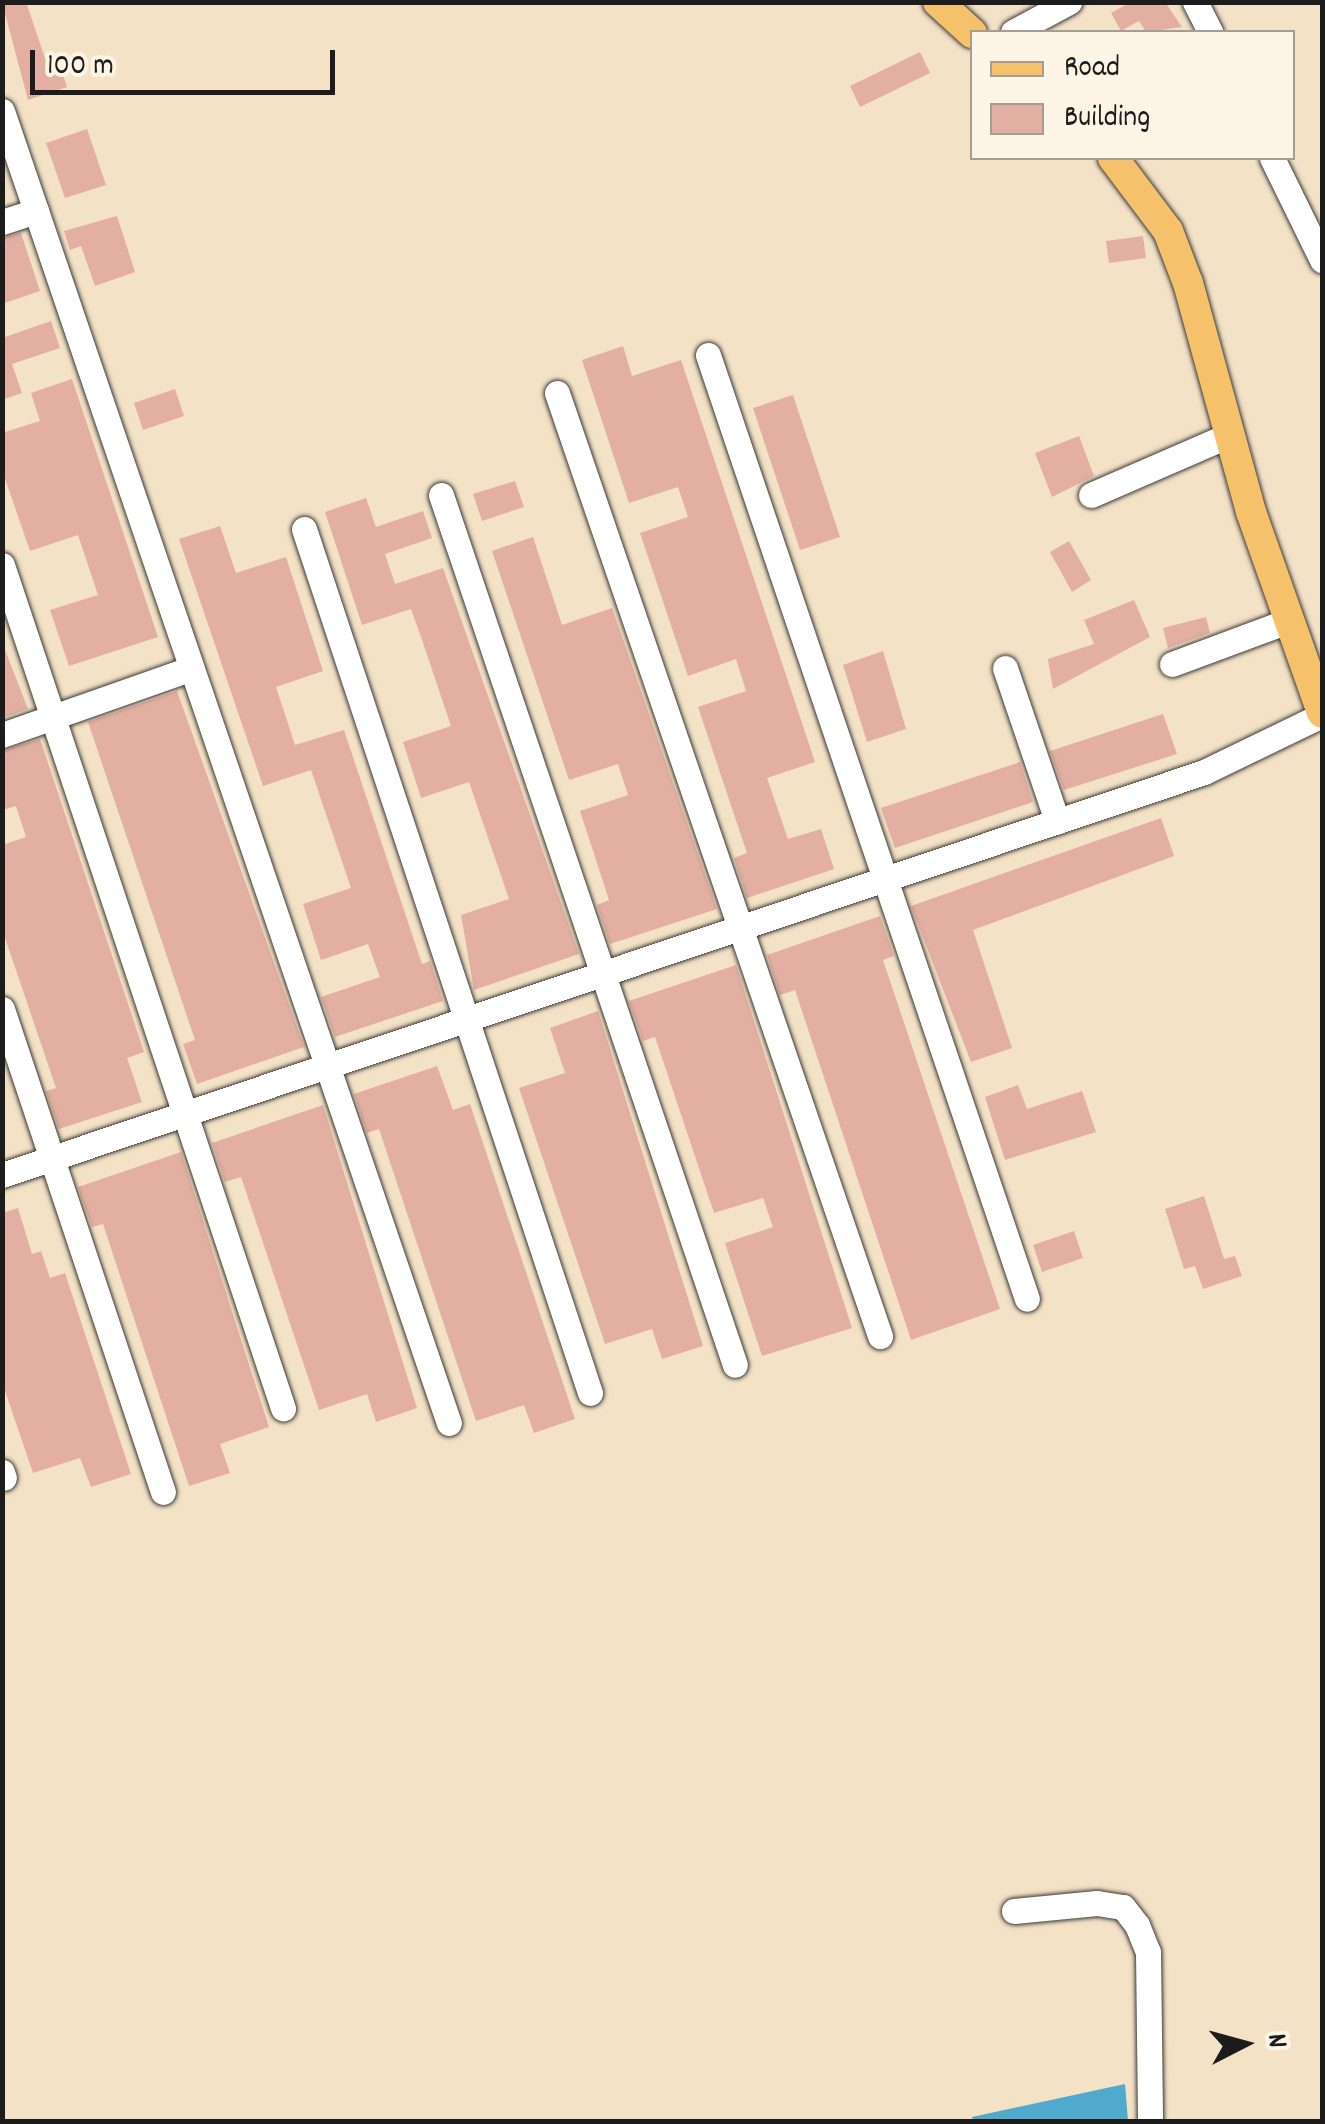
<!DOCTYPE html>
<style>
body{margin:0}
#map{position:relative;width:1325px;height:2124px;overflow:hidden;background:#f4e2c7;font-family:Dekko,sans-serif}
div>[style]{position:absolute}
.water>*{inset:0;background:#4faacd}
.building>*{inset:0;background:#e3afa2}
.roads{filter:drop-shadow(0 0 2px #3c3a36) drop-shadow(0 0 2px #3c3a36)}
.minor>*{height:25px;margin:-12.5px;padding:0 12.5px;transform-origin:12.5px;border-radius:12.5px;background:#fff}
.major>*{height:30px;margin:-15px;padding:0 15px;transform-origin:15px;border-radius:15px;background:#f5c16b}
span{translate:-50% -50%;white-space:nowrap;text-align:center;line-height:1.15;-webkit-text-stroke:9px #fcf5e5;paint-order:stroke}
.frame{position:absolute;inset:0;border:5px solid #1c1c1c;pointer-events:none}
.legend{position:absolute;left:970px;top:30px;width:325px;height:130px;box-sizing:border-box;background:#fcf5e5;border:2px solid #a29e95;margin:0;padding:12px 18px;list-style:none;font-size:30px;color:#1c1c1c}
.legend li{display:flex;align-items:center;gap:20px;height:50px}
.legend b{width:50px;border:2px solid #a29e95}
.north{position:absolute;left:1195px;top:1994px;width:100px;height:100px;-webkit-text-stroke:8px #fcf5e5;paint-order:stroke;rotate:84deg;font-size:28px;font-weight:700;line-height:40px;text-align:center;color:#1c1c1c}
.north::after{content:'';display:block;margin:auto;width:35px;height:45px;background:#1c1c1c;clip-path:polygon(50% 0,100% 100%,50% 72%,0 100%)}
.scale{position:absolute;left:30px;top:50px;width:305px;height:45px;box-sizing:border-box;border:5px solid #1c1c1c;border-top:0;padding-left:12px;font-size:30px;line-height:35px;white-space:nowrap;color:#1c1c1c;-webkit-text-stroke:8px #fcf5e5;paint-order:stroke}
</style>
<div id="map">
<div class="water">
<div style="clip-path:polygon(1125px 2084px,1128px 2121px,973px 2121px,972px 2117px)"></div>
</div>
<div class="building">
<div style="clip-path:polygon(2px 2px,26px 2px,49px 70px,60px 66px,67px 87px,28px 100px)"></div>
<div style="clip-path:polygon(1131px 2px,1165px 2px,1182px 27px,1146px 32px,1139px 21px,1121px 31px,1111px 13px)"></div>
<div style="clip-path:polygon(920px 52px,930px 73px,860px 107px,850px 86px)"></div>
<div style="clip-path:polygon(87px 129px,106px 185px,65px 198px,46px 143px)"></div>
<div style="clip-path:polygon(117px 216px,135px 272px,95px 286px,81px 246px,70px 250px,64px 231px)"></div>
<div style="clip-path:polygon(21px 233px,40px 291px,2px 304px,2px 238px)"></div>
<div style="clip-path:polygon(1143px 236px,1146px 258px,1109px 263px,1106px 241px)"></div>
<div style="clip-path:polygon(51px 321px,60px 348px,12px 364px,22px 393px,2px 400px,2px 338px)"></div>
<div style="clip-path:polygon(623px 346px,632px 376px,681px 360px,815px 762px,767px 778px,788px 839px,821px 829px,834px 869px,747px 898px,734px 858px,747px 853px,698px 707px,746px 691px,736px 659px,688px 676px,640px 533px,688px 517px,678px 487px,629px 503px,582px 360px)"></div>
<div style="clip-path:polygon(72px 379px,158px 637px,69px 666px,50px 610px,98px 595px,78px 535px,30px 551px,2px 470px,2px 433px,40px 421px,31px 393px)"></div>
<div style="clip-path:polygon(175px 389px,184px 416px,143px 430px,134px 403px)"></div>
<div style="clip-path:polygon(793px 395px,840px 537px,800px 550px,753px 408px)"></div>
<div style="clip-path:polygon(1079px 436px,1094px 476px,1052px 497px,1035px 453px)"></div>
<div style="clip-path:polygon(515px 481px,524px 507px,482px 521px,473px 494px)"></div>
<div style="clip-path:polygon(366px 498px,376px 527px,423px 511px,432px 538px,385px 554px,395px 584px,443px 568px,579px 954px,474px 990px,461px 915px,509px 899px,469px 782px,421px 798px,403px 742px,451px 726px,421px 637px,411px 609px,362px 625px,325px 512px)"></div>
<div style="clip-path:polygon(220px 526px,236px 573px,286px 557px,323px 671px,276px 687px,295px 745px,344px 730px,422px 964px,430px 961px,443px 1001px,335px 1037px,321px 997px,380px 977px,368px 944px,321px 960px,303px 904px,351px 888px,311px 770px,263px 786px,179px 539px)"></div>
<div style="clip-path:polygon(533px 537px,562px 625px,612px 608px,717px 909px,610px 944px,597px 905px,609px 900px,580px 811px,628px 795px,618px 764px,569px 780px,492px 551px)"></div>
<div style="clip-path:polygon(1069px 541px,1091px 580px,1072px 592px,1050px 552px)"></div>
<div style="clip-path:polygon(1134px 600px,1150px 637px,1053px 689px,1048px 659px,1094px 644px,1084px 620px)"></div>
<div style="clip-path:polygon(1206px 617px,1210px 633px,1168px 648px,1163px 628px)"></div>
<div style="clip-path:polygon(2px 642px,28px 709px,2px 718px)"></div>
<div style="clip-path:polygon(883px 651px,906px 729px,867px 742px,843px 665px)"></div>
<div style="clip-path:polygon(177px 691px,304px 1047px,197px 1084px,183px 1044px,195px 1040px,88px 722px)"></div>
<div style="clip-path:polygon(1163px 714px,1177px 754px,1064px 790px,1050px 751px)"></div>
<div style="clip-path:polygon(40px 739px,144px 1052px,127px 1058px,142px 1102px,59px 1129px,46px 1091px,56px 1088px,2px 929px,2px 845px,26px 837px,16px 806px,2px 810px,2px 751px)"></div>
<div style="clip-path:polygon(1020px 762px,1033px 802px,895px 848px,881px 808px)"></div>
<div style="clip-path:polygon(1161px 818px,1174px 856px,973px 930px,1012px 1048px,971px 1062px,911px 906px)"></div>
<div style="clip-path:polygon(880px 916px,894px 956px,883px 960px,1000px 1309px,911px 1340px,795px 990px,780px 995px,767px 955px)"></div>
<div style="clip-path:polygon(736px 965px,852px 1328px,762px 1356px,725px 1243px,773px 1227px,763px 1198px,714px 1213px,655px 1037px,643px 1041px,629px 1001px)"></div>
<div style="clip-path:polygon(598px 1011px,703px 1346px,662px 1359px,652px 1329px,605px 1344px,519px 1088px,565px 1073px,550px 1028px)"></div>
<div style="clip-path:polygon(437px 1066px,453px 1110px,470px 1104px,575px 1419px,534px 1433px,524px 1405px,476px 1421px,379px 1129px,367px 1133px,354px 1094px)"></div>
<div style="clip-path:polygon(1018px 1085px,1027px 1109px,1082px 1091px,1096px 1132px,1005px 1160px,985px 1097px)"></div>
<div style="clip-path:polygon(323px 1105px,417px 1408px,376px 1422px,367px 1394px,319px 1410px,241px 1177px,225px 1182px,212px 1143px)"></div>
<div style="clip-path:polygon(181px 1152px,269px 1427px,220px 1444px,230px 1473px,189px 1486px,103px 1224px,92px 1227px,78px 1187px)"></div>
<div style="clip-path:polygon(1204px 1196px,1224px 1259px,1235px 1256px,1242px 1276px,1203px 1289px,1195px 1266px,1184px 1269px,1165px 1209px)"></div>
<div style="clip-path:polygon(18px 1208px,32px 1254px,41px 1251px,50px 1278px,65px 1273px,131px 1474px,91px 1487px,80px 1458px,33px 1473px,2px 1382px,2px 1213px)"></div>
<div style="clip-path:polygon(1074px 1231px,1083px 1258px,1042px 1272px,1033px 1245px)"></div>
</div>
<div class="roads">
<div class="minor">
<div style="left:1195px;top:2px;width:34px;rotate:63deg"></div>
<div style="left:1013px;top:32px;width:64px;rotate:-28.2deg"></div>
<div style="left:2px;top:111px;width:1386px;rotate:71.19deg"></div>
<div style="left:1272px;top:158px;width:114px;rotate:63.9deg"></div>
<div style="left:2px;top:222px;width:36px;rotate:-18deg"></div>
<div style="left:708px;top:355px;width:996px;rotate:71.33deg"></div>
<div style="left:557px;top:393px;width:997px;rotate:71.09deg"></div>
<div style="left:441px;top:495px;width:918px;rotate:71.33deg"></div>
<div style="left:1091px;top:495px;width:150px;rotate:-23.5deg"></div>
<div style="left:304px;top:529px;width:910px;rotate:71.68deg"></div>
<div style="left:2px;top:565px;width:889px;rotate:71.57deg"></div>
<div style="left:1172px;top:664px;width:126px;rotate:-20.4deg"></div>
<div style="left:1005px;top:668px;width:162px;rotate:71.2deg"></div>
<div style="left:2px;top:735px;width:201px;rotate:-19.4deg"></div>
<div style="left:2px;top:1009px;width:509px;rotate:71.57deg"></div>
<div style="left:2px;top:1175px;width:1268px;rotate:-18.53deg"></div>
<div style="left:1204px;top:772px;width:131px;rotate:-25.8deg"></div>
<div style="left:2px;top:1472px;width:6px;rotate:72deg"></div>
<div style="left:1014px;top:1911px;width:83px;rotate:-5.5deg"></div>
<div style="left:1097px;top:1903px;width:26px;rotate:9deg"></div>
<div style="left:1123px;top:1907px;width:23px;rotate:52deg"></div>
<div style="left:1137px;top:1925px;width:29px;rotate:68deg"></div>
<div style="left:1148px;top:1952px;width:170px;rotate:89.3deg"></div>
</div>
<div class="major">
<div style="left:938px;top:2px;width:46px;rotate:42.4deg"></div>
<div style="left:1113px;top:158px;width:91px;rotate:53deg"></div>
<div style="left:1168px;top:231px;width:56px;rotate:69deg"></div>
<div style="left:1188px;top:283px;width:238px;rotate:74.6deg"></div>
<div style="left:1251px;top:512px;width:213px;rotate:70.5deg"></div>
</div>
</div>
<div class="frame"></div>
<ul class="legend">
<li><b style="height:12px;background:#f5c16b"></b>Road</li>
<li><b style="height:28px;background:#e3afa2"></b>Building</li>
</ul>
<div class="north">N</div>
<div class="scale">100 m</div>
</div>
